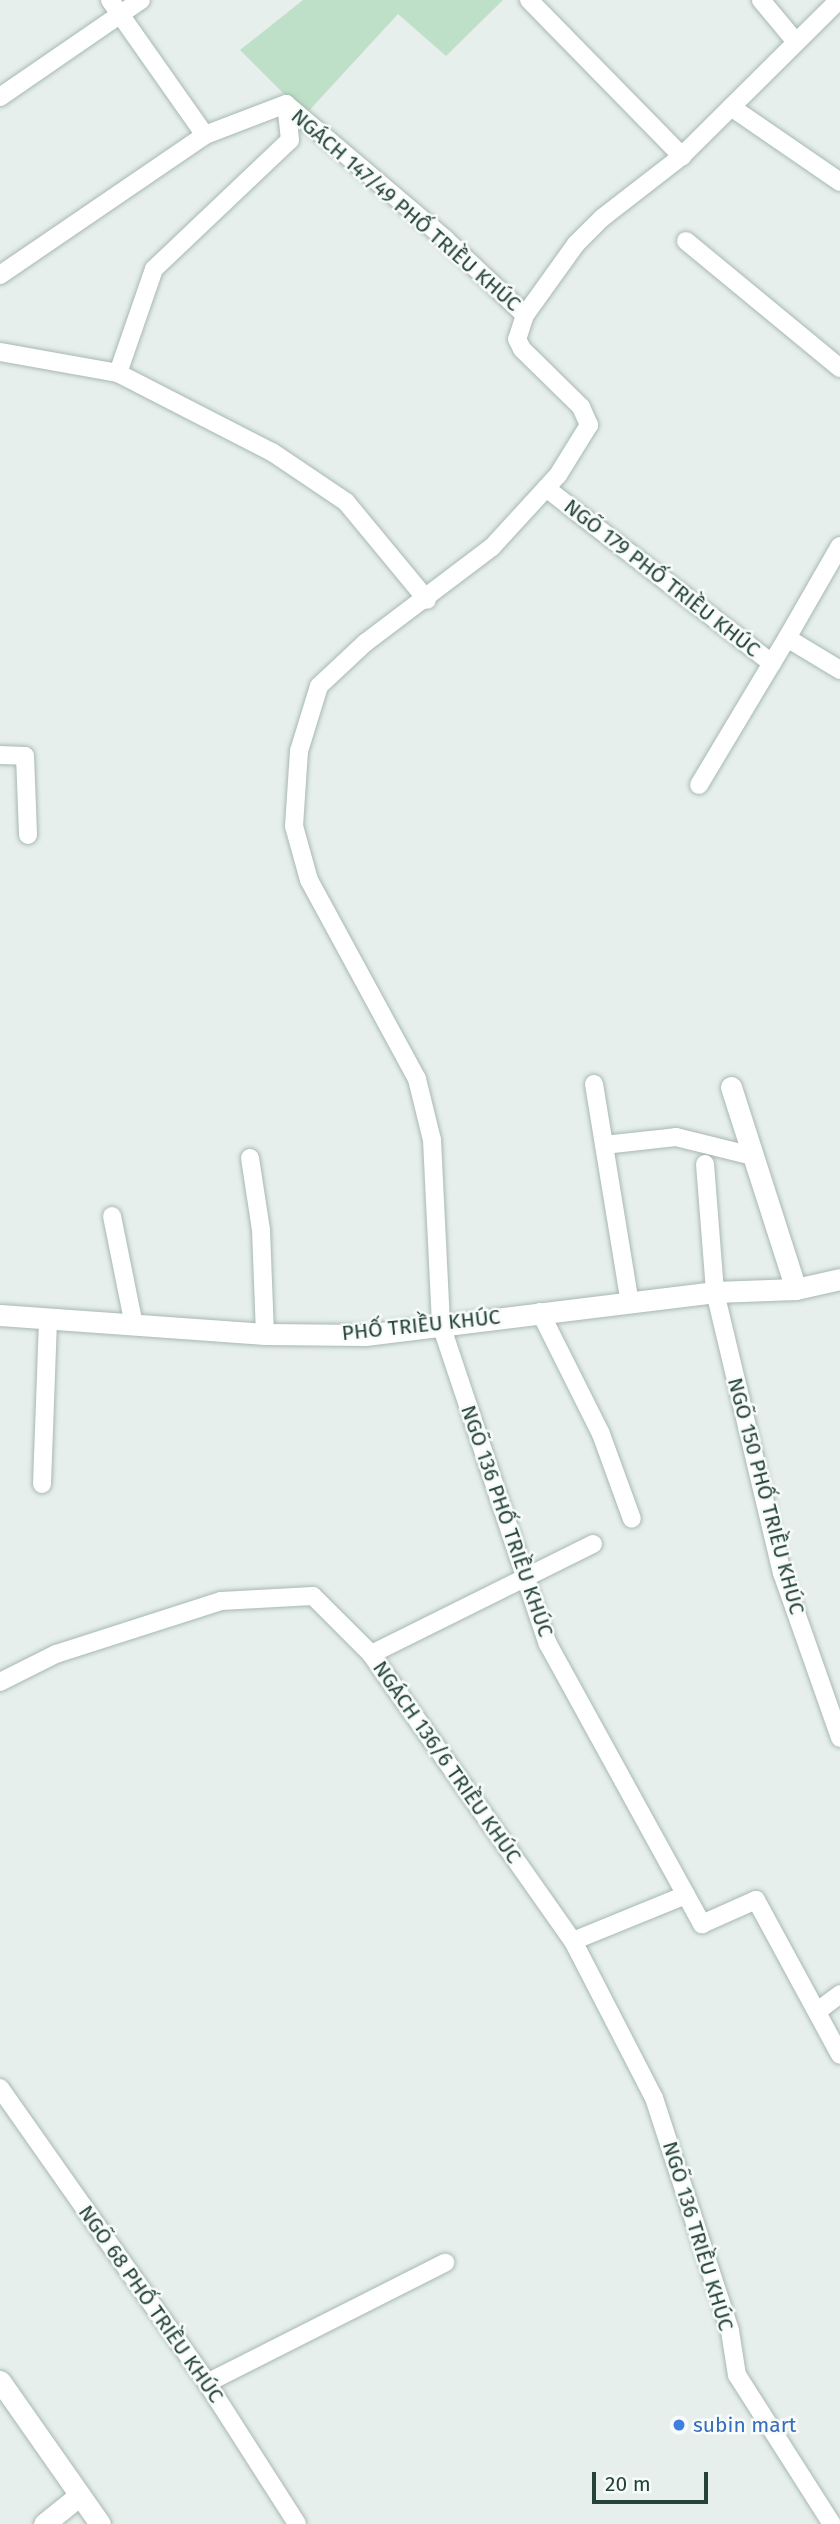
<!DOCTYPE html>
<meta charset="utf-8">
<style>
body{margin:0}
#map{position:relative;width:840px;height:2524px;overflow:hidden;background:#e6efeb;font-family:"Fira Sans",sans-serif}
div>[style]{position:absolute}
.green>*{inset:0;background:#bfe0c8}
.roads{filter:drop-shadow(0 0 2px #a8b8b2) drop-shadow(0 0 2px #a8b8b2)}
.service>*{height:18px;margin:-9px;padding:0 9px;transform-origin:9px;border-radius:9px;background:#fff}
.minor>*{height:21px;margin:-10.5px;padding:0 10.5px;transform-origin:10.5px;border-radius:10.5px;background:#fff}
.tertiary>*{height:21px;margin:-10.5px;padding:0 10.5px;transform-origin:10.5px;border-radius:10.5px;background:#fff}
.dots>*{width:19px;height:19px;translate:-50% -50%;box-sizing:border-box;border:4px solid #f7fbf9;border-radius:50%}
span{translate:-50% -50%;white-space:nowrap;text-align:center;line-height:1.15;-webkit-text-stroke:5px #f7fbf9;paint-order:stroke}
.street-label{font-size:21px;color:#24423a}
.shop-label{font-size:21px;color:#366cbe}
.left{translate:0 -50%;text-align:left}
.scale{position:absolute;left:592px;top:2472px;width:116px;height:32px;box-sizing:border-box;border:4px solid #24423a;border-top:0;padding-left:9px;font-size:21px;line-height:24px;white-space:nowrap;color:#24423a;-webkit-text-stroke:5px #f7fbf9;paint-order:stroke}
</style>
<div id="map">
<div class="green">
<div style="clip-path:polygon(303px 0,503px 0,446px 56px,398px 14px,305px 115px,240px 50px)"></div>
</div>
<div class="roads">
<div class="service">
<div style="left:110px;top:0;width:165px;rotate:54.9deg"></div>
<div style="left:529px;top:0;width:219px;rotate:45.6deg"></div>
<div style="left:761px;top:0;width:55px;rotate:50.2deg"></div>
<div style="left:839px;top:0;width:221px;rotate:135.2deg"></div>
<div style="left:682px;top:156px;width:101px;rotate:142.2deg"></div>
<div style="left:602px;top:218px;width:37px;rotate:135deg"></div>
<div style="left:576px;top:244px;width:87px;rotate:125.7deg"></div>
<div style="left:525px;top:315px;width:25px;rotate:108deg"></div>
<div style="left:517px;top:339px;width:11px;rotate:63deg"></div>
<div style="left:522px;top:349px;width:83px;rotate:44.5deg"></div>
<div style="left:581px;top:407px;width:20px;rotate:66deg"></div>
<div style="left:589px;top:425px;width:59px;rotate:121.8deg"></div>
<div style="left:558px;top:475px;width:98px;rotate:132.5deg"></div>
<div style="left:492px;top:547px;width:159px;rotate:142.9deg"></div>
<div style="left:365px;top:643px;width:63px;rotate:136.9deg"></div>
<div style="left:319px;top:686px;width:68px;rotate:107.1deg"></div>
<div style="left:299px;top:751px;width:75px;rotate:93.8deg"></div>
<div style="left:294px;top:826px;width:56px;rotate:74.5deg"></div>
<div style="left:309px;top:880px;width:226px;rotate:61.5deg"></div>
<div style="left:417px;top:1079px;width:63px;rotate:76.2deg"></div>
<div style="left:432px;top:1140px;width:185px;rotate:87.2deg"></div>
<div style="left:441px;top:1325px;width:336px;rotate:71.5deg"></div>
<div style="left:548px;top:1644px;width:320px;rotate:61.2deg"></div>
<div style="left:702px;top:1924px;width:59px;rotate:-24deg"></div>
<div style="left:756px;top:1900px;width:176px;rotate:61.5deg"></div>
<div style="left:0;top:97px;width:171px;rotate:-34.5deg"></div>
<div style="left:286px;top:104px;width:209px;rotate:40.3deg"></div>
<div style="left:445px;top:239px;width:110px;rotate:43.5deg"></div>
<div style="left:731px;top:107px;width:132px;rotate:34.5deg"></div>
<div style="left:686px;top:241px;width:200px;rotate:39.5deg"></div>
<div style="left:0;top:275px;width:248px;rotate:-34.3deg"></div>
<div style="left:205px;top:135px;width:87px;rotate:-20.9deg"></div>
<div style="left:0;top:352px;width:120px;rotate:10.1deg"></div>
<div style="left:118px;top:373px;width:173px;rotate:27.2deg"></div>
<div style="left:272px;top:452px;width:89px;rotate:34deg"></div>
<div style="left:346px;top:502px;width:127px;rotate:50.4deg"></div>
<div style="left:118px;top:373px;width:110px;rotate:-70.9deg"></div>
<div style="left:154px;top:269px;width:187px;rotate:-43.5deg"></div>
<div style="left:290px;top:140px;width:36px;rotate:-96deg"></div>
<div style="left:546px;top:488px;width:286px;rotate:37.8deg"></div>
<div style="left:772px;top:663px;width:29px;rotate:-59deg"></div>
<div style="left:787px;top:638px;width:62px;rotate:31.1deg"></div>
<div style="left:787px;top:638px;width:106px;rotate:-60.1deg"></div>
<div style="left:0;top:755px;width:25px;rotate:2deg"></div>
<div style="left:25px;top:756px;width:79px;rotate:87.8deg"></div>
<div style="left:699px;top:785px;width:142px;rotate:-59.1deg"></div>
<div style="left:594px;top:1084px;width:222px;rotate:80.7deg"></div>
<div style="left:604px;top:1145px;width:72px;rotate:-6.3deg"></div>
<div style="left:676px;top:1137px;width:79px;rotate:13.9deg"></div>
<div style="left:250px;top:1158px;width:73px;rotate:81.3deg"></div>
<div style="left:261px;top:1230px;width:104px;rotate:87.8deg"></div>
<div style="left:705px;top:1164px;width:128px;rotate:85.5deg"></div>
<div style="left:715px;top:1292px;width:289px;rotate:76.6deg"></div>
<div style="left:782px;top:1573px;width:175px;rotate:70.6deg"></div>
<div style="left:112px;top:1216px;width:111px;rotate:78.6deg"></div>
<div style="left:540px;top:1312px;width:136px;rotate:63.4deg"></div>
<div style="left:601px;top:1434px;width:90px;rotate:70deg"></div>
<div style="left:42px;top:1484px;width:166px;rotate:-87.9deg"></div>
<div style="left:593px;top:1544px;width:248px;rotate:153.6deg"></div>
<div style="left:371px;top:1654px;width:351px;rotate:54.9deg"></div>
<div style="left:573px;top:1941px;width:177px;rotate:62.7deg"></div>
<div style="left:654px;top:2098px;width:245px;rotate:71.9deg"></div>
<div style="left:730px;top:2331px;width:45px;rotate:81deg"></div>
<div style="left:737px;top:2375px;width:177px;rotate:57.5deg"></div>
<div style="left:0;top:1682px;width:63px;rotate:-26.6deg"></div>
<div style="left:56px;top:1654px;width:173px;rotate:-17.8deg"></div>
<div style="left:221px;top:1601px;width:92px;rotate:-3.1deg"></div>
<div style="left:313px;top:1596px;width:82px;rotate:45deg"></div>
<div style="left:573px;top:1941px;width:122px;rotate:-22.2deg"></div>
<div style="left:819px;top:2010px;width:26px;rotate:-37deg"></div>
<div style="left:0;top:2088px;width:360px;rotate:54.9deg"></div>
<div style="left:207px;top:2383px;width:167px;rotate:57.4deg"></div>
<div style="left:207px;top:2383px;width:267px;rotate:-26.8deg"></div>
</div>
<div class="minor">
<div style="left:731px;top:1087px;width:212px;rotate:72.2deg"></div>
<div style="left:0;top:2381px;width:174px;rotate:55deg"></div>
<div style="left:44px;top:2524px;width:46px;rotate:-38.9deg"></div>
</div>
<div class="tertiary">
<div style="left:0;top:1315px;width:266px;rotate:4.1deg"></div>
<div style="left:265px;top:1334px;width:100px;rotate:0.6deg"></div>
<div style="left:365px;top:1335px;width:353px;rotate:-7deg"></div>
<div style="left:715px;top:1292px;width:81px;rotate:-2.1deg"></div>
<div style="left:796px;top:1289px;width:45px;rotate:-12.8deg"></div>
</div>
</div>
<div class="dots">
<div style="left:679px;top:2425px;background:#3f7fe0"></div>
</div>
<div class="street-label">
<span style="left:406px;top:210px;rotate:41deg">NGÁCH 147/49 PHỐ TRIỀU KHÚC</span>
<span style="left:662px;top:578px;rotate:38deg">NGÕ 179 PHỐ TRIỀU KHÚC</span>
<span style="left:421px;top:1325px;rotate:-6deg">PHỐ TRIỀU KHÚC</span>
<span style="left:766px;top:1496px;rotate:75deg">NGÕ 150 PHỐ TRIỀU KHÚC</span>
<span style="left:507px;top:1521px;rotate:71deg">NGÕ 136 PHỐ TRIỀU KHÚC</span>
<span style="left:447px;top:1762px;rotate:55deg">NGÁCH 136/6 TRIỀU KHÚC</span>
<span style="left:698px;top:2236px;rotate:73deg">NGÕ 136 TRIỀU KHÚC</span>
<span style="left:151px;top:2304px;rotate:55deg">NGÕ 68 PHỐ TRIỀU KHÚC</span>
</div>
<div class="shop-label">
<span class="left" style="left:693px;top:2425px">subin mart</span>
</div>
<div class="scale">20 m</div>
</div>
